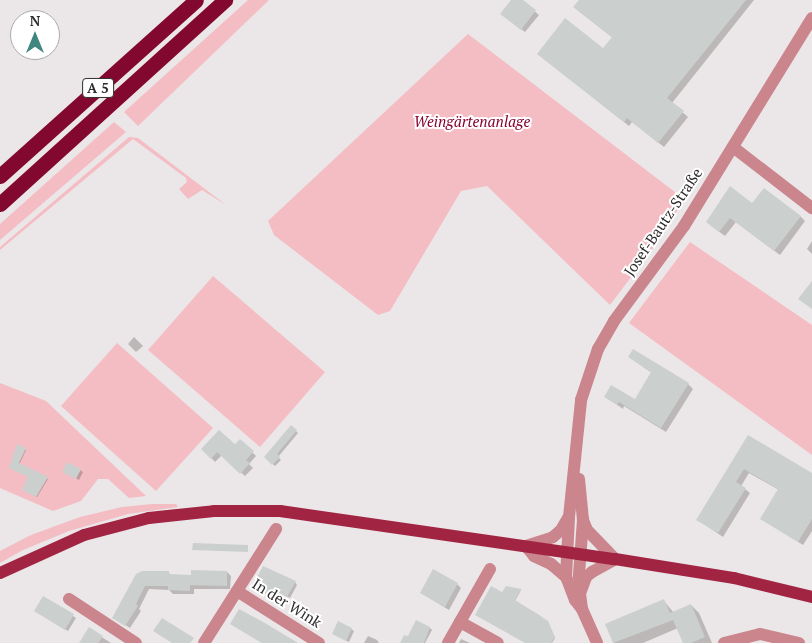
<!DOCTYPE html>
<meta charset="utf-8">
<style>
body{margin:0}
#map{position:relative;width:812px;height:643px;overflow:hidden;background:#ebe6e7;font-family:"PT Serif",serif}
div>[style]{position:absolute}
.green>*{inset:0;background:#f4bdc3}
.shadow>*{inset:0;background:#0003}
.building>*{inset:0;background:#cbd0cf}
.minor>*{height:12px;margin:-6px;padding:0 6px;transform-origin:6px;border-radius:6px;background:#ca858d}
.major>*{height:12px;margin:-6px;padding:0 6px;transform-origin:6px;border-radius:6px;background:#a22443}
.highway>*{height:15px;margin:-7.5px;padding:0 7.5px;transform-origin:7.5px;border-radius:7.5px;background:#83082f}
span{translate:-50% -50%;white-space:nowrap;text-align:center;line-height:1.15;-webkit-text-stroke:4px #fff;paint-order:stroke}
.shield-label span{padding:1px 4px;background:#fff;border:1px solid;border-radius:4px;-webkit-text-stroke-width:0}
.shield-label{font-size:14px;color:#2e2c2c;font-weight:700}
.park-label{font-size:15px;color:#88002f;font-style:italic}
.street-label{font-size:15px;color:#2e2c2c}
.north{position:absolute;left:10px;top:10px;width:50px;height:50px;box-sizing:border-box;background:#fff;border:1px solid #ababab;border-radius:50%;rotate:0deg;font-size:14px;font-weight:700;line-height:20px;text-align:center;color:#2e2c2c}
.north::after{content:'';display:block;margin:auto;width:18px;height:22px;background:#3f867e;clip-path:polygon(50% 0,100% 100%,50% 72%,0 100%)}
</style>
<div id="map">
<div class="green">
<div style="clip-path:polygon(248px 0,269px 0,138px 126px,124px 112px)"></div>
<div style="clip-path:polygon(468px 34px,684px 199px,662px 236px,610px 305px,487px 186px,461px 191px,390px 311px,378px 315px,274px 235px,268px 221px)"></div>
<div style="clip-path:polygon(114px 122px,126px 132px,0 240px,0 224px)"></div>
<div style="clip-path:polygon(129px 137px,138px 138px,226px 205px,202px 190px,188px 199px,179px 189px,187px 182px,186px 178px,133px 139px,0 250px,0 247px)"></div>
<div style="clip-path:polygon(690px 242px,812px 325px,812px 455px,629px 323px)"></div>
<div style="clip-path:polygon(213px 276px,325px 372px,260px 447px,148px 350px)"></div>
<div style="clip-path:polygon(117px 343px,213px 428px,156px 491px,61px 406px)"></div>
<div style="clip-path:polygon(0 383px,46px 401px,146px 496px,129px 498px,108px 479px,98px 479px,81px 501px,53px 511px,0 488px)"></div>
<div style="clip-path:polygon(152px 504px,176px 504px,178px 507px,128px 514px,69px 531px,23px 550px,0 563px,0 551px,31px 535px,80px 517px,122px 507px)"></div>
</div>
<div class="shadow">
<div style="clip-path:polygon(513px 0,521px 0,539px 15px,525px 32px,506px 17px)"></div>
<div style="clip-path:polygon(580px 0,754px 0,672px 103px,688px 117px,664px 147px,632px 122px,629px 126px,544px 59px,604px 50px,613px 38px,580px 12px)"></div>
<div style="clip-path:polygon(752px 205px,800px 216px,805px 221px,780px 255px,736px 222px,725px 236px,713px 227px)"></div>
<div style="clip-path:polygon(812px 241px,812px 254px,807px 249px)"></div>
<div style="clip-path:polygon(134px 337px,143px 346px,136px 352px,128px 344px)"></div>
<div style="clip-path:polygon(629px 357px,688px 384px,693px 389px,666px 432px,624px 406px,623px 409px,606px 397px,635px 401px,652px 373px)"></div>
<div style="clip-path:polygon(291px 426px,298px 433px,278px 457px,281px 460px,275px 466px,266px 457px)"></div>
<div style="clip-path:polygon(748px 436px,812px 475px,812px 531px,803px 545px,762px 519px,779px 490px,749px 473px,741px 486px,750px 493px,723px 537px,698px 520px)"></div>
<div style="clip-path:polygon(240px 440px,256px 456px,249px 464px,253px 468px,245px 476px,222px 455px,215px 462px,203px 449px,235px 446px)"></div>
<div style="clip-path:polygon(18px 446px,26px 450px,19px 465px,48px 479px,37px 497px,25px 491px,30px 477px,11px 468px)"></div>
<div style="clip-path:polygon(80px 470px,83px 472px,79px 480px,64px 472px)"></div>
<div style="clip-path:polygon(168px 572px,172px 576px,192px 576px,227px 572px,231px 576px,230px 589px,194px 589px,194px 594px,173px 594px,169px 590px,149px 589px,139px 609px,141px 611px,130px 628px,116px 619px,138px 574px)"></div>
<div style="clip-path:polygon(295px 582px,297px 585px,290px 598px,274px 590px,271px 597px,256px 589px)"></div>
<div style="clip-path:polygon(457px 584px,461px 588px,449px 610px,421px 593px)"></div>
<div style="clip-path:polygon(507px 587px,521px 590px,515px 601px,539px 615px,548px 623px,555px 638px,552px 643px,526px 643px,502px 594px)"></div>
<div style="clip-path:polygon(43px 598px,76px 618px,68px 631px,35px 611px)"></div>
<div style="clip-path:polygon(664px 601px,674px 613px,691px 605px,699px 613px,712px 643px,684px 643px,678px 628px,643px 643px,614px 643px,607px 625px)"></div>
<div style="clip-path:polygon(430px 628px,432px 630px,425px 643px,402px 643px)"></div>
<div style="clip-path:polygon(89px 629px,111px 643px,81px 643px)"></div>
<div style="clip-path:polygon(351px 629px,354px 631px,349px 642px,335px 635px)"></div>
<div style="clip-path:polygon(368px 636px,377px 640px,379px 643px,364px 643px)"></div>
<div style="clip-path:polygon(461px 639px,470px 643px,459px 643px)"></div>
</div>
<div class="building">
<div style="clip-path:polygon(511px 0,523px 0,536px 10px,521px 30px,500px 14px)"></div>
<div style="clip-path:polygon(579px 0,746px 0,667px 98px,684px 111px,658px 143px,627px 118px,624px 122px,537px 54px,565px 18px,603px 48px,612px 37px,573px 7px)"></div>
<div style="clip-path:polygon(730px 186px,752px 203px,764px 188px,801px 216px,774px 251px,730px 218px,719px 232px,706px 222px)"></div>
<div style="clip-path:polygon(812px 281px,812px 309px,798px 299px)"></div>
<div style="clip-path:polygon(633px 349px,689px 383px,661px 428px,619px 402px,617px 405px,604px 397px,611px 385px,635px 399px,651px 372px,628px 357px)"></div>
<div style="clip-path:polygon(291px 425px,297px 430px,277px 454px,280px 457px,272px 465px,264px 457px)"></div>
<div style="clip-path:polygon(219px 430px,235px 444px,240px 439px,254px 451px,246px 460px,250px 463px,240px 474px,217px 452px,211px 459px,201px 449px)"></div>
<div style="clip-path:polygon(748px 435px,812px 473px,812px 519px,798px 542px,760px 519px,778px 489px,744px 469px,736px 482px,746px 488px,718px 533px,696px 520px)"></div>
<div style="clip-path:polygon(17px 444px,26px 448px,19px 463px,48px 477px,36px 497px,22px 490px,28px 477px,9px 468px)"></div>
<div style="clip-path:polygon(67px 462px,81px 469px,76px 479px,62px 472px)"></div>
<div style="clip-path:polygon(193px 543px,248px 545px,248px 552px,192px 550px)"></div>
<div style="clip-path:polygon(263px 566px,296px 581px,287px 597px,271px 589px,268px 595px,252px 587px)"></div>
<div style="clip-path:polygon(433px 569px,458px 583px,445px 607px,420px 593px)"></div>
<div style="clip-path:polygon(191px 570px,227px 571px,227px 586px,190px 585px,190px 591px,168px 590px,168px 586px,145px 586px,136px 604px,138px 606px,125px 626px,112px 618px,136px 574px,142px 571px,169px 571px,169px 574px,191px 575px)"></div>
<div style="clip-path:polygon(491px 586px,502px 592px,506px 586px,521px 589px,515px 600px,548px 621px,555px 637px,551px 643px,525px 643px,475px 615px)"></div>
<div style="clip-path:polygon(43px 596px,74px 614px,65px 630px,34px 611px)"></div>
<div style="clip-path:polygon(664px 599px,670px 613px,691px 604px,705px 637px,691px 643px,683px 643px,673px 620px,613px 643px,605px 624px)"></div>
<div style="clip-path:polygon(239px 609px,265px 623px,298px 643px,262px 643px,255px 639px,230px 624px)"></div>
<div style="clip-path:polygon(162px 618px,194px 638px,190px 643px,172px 643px,153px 631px)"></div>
<div style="clip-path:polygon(416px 620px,430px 627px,424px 643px,400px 643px,404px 635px,408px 636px)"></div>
<div style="clip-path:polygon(338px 621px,352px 628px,346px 641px,332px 634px)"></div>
<div style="clip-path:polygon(89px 627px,103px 636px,98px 643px,79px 643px)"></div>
</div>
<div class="minor">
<div style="left:733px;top:147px;width:100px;rotate:37.7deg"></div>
<div style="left:579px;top:479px;width:41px;rotate:84.4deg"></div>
<div style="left:583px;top:520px;width:55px;rotate:94.2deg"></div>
<div style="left:579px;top:575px;width:18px;rotate:87deg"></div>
<div style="left:580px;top:593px;width:16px;rotate:83deg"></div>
<div style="left:582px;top:609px;width:37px;rotate:66deg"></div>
<div style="left:566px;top:577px;width:20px;rotate:-139deg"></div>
<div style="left:551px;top:564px;width:19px;rotate:-155deg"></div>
<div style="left:534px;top:556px;width:13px;rotate:-129deg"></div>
<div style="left:526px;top:546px;width:28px;rotate:-18deg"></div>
<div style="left:553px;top:537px;width:11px;rotate:-41deg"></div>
<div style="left:561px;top:530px;width:14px;rotate:-60deg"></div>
<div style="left:237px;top:591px;width:97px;rotate:32.4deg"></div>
<div style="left:581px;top:591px;width:15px;rotate:-70deg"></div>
<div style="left:586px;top:577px;width:8px;rotate:-40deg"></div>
<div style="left:592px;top:572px;width:26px;rotate:-29deg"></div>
<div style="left:615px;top:559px;width:40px;rotate:-134deg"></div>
<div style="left:587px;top:530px;width:11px;rotate:-112deg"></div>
<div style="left:69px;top:599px;width:80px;rotate:33.3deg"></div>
<div style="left:582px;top:609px;width:11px;rotate:-128deg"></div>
<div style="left:575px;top:600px;width:25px;rotate:-111deg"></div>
<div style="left:566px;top:577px;width:60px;rotate:-87.1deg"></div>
<div style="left:569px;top:517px;width:118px;rotate:-84.1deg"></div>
<div style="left:581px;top:400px;width:54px;rotate:-71.6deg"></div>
<div style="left:598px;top:349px;width:32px;rotate:-60deg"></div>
<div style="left:614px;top:321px;width:118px;rotate:-53.6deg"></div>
<div style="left:684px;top:226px;width:244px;rotate:-58.4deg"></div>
<div style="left:460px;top:622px;width:43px;rotate:28.9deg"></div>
<div style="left:204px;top:643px;width:135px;rotate:-57.7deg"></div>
<div style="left:448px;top:643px;width:85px;rotate:-60.4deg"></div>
<div style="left:724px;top:643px;width:37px;rotate:-14deg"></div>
<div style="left:760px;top:634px;width:40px;rotate:13deg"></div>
</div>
<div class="major">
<div style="left:0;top:573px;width:92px;rotate:-24.3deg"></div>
<div style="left:84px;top:535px;width:67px;rotate:-14.7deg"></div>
<div style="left:149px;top:518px;width:65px;rotate:-6.1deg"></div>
<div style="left:214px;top:511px;width:66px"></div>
<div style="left:280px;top:511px;width:338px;rotate:8.2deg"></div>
<div style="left:615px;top:559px;width:121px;rotate:9.1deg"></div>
<div style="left:734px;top:578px;width:80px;rotate:13.7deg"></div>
</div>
<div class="highway">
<div style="left:0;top:176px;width:263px;rotate:-41.9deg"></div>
<div style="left:0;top:204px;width:304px;rotate:-42.2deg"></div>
</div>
<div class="shield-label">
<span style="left:98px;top:88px">A 5</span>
</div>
<div class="park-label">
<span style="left:472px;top:122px">Weingärtenanlage</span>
</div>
<div class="street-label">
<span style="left:663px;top:222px;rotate:-56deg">Josef-Bautz-Straße</span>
<span style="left:287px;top:603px;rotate:32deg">In der Wink</span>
</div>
<div class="north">N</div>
</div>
